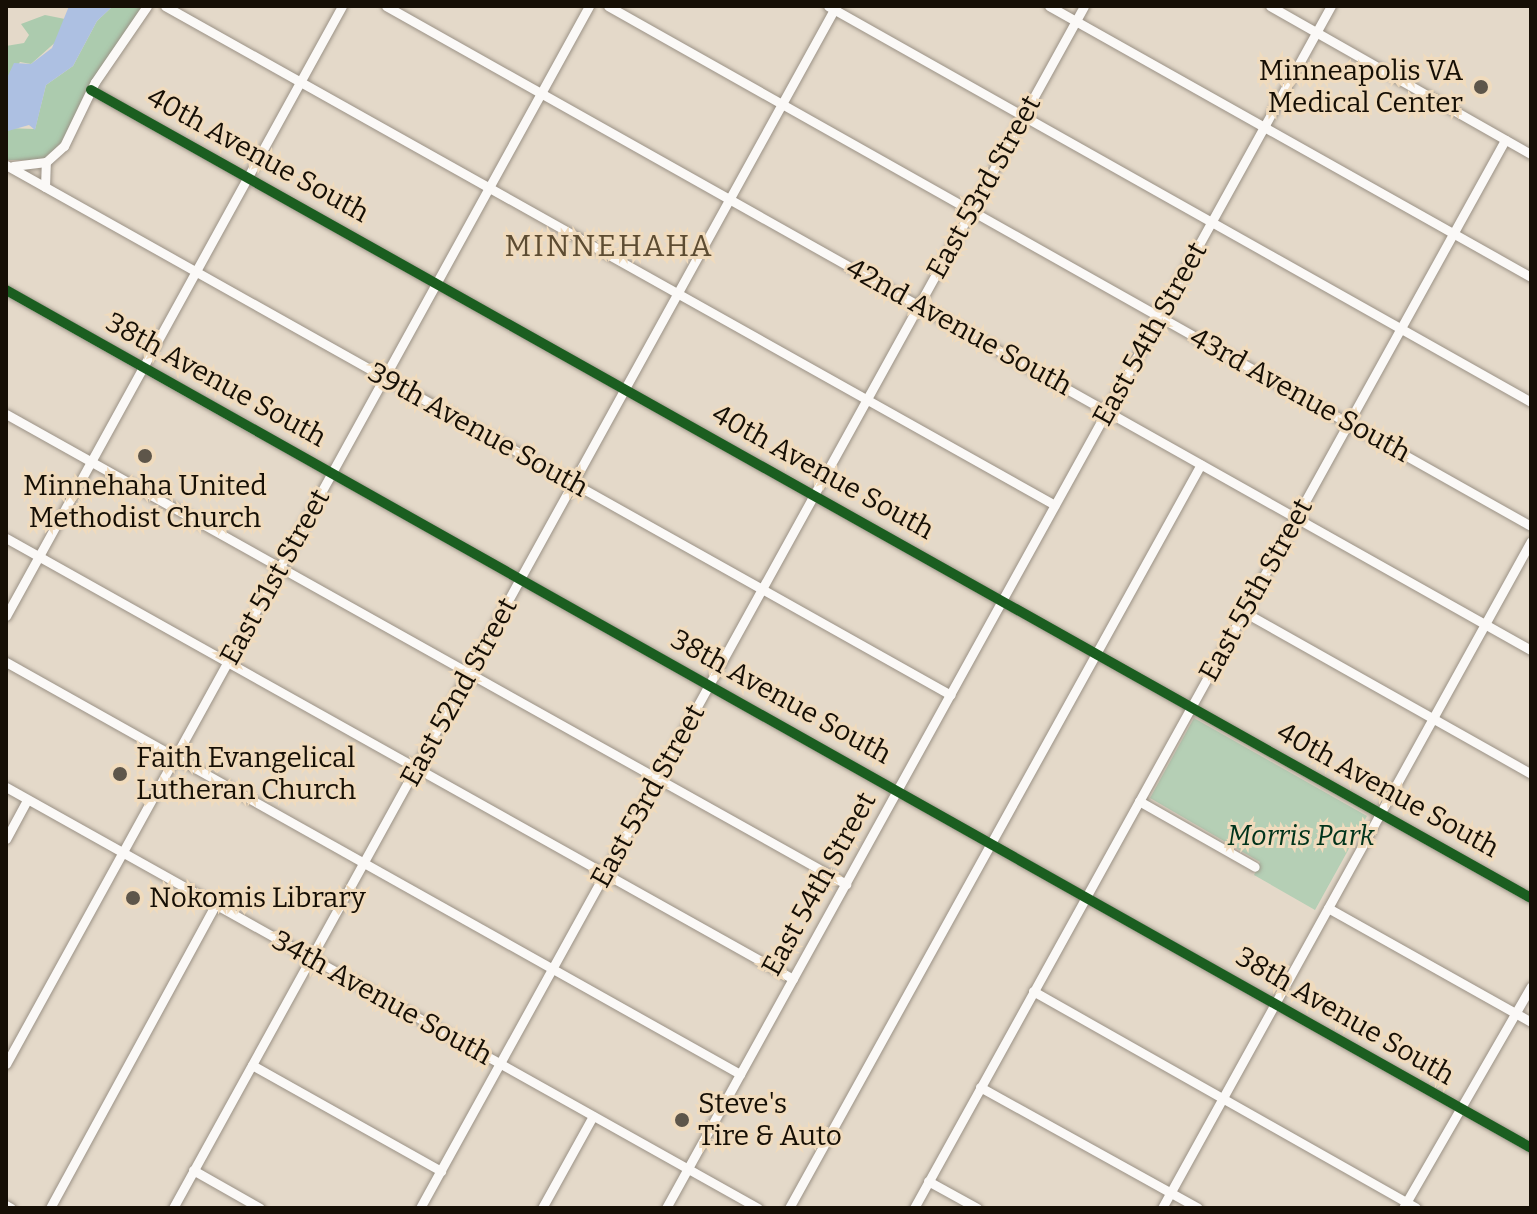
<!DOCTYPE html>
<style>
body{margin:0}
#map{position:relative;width:1537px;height:1214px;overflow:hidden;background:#e4d9c9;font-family:Bitter,serif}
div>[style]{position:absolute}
.green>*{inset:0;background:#b5cfb5}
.forest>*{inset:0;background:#accbae}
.water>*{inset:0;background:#adc0e2}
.roads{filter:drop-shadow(0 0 2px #9b9286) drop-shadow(0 0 2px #9b9286)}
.minor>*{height:9px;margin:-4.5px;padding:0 4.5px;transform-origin:4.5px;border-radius:4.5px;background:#fbf9f7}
.cycleway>*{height:10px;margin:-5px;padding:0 5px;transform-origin:5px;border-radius:5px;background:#1b5e20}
.dots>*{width:22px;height:22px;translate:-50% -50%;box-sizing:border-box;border:4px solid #f0dbbd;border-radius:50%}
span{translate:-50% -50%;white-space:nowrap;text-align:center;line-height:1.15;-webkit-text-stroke:6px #f0dbbd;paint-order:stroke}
.poi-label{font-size:28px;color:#160f05}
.right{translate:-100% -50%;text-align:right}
.left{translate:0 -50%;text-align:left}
.street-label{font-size:28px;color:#160f05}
.park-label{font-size:28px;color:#00331b;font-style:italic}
.neighbourhood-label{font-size:30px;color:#5d4c32;letter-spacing:2px}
.frame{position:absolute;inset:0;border:8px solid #160f05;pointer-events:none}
</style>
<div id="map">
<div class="green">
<div style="clip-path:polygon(1194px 718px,1367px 816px,1315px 910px,1254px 875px,1260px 862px,1150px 798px)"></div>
</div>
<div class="forest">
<div style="clip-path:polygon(113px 6px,144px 6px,69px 136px,43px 160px,6px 160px,6px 128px,35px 129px,46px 85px,73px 66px,97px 21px)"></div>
<div style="clip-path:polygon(45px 15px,65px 19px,59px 39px,31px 64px,20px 62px,6px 80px,6px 46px,24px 43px,29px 35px,21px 24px)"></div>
</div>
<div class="water">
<div style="clip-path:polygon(69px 6px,113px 6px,97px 21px,73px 66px,46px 85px,35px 130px,29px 125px,8px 131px,6px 80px,14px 63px,31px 64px,52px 48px)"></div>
</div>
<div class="roads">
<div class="minor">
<div style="left:165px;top:6px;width:1020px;rotate:29.28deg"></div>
<div style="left:386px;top:6px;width:1314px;rotate:29.36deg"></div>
<div style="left:608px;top:6px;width:1059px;rotate:29.4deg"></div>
<div style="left:828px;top:6px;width:807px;rotate:29.39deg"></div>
<div style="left:1049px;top:6px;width:553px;rotate:29.35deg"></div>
<div style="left:1270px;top:6px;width:300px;rotate:29.6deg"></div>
<div style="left:91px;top:90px;width:1651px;rotate:29.3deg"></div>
<div style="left:6px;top:165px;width:1083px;rotate:29.29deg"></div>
<div style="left:13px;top:166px;width:33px;rotate:-7deg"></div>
<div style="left:46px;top:162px;width:24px;rotate:-42deg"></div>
<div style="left:64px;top:146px;width:71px;rotate:-64.2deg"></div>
<div style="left:95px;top:82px;width:92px;rotate:-55.6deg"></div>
<div style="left:45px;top:187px;width:25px;rotate:-88deg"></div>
<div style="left:6px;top:290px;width:1750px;rotate:29.36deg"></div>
<div style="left:6px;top:414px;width:963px;rotate:29.23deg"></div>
<div style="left:6px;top:538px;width:902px;rotate:29.26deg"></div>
<div style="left:1244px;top:612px;width:330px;rotate:29.4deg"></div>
<div style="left:6px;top:616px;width:696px;rotate:-61.15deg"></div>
<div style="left:6px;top:662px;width:842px;rotate:29.31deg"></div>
<div style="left:6px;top:787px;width:862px;rotate:29.24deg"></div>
<div style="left:1139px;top:801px;width:133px;rotate:29.6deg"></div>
<div style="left:6px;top:839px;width:44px;rotate:-61.7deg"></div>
<div style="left:1328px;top:908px;width:233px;rotate:29.3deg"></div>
<div style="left:1033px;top:991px;width:440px;rotate:29.5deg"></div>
<div style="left:6px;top:1064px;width:1208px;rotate:-61.14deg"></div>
<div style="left:252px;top:1065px;width:217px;rotate:29.3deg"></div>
<div style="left:980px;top:1087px;width:249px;rotate:29deg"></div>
<div style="left:193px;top:1170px;width:77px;rotate:29.6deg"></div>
<div style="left:928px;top:1181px;width:56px;rotate:28.9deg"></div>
<div style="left:6px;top:1205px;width:6px;rotate:31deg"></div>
<div style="left:50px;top:1208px;width:345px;rotate:-61.4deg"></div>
<div style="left:173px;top:1208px;width:1373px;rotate:-61.12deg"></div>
<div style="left:420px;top:1208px;width:1373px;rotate:-61.08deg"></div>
<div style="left:542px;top:1208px;width:105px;rotate:-61deg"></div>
<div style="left:666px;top:1208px;width:1374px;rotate:-61.05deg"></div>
<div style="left:789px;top:1208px;width:850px;rotate:-61.02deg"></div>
<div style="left:914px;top:1208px;width:1221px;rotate:-61.04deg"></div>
<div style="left:1162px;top:1208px;width:762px;rotate:-61.05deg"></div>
<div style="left:1403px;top:1208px;width:256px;rotate:-60deg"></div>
</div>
</div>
<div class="cycleway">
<div style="left:91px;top:90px;width:1651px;rotate:29.3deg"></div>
<div style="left:6px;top:290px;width:1750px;rotate:29.36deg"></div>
</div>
<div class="dots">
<div style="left:1481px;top:87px;background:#5e564a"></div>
<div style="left:145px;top:456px;background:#5e564a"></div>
<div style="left:120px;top:774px;background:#5e564a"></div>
<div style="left:133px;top:898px;background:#5e564a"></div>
<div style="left:682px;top:1120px;background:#5e564a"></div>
</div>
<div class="poi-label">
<span class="right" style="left:1463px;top:87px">Minneapolis VA<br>Medical Center</span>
<span style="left:145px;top:502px">Minnehaha United<br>Methodist Church</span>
<span class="left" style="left:136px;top:774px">Faith Evangelical<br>Lutheran Church</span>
<span class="left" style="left:149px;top:898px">Nokomis Library</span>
<span class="left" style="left:698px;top:1120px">Steve's<br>Tire &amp; Auto</span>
</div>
<div class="street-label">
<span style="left:258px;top:155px;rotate:29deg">40th Avenue South</span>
<span style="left:984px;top:187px;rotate:-61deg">East 53rd Street</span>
<span style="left:959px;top:327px;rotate:29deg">42nd Avenue South</span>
<span style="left:1150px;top:334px;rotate:-61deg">East 54th Street</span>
<span style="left:216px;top:380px;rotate:29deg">38th Avenue South</span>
<span style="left:1300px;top:395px;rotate:29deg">43rd Avenue South</span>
<span style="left:478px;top:430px;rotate:29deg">39th Avenue South</span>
<span style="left:823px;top:472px;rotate:29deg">40th Avenue South</span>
<span style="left:275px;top:577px;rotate:-61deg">East 51st Street</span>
<span style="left:1256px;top:590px;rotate:-61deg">East 55th Street</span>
<span style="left:459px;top:692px;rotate:-61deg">East 52nd Street</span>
<span style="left:781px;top:697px;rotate:29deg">38th Avenue South</span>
<span style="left:1388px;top:790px;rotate:29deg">40th Avenue South</span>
<span style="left:648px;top:796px;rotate:-61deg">East 53rd Street</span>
<span style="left:819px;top:884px;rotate:-61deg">East 54th Street</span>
<span style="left:382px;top:998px;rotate:29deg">34th Avenue South</span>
<span style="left:1345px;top:1016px;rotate:30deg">38th Avenue South</span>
</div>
<div class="park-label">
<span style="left:1301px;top:836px">Morris Park</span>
</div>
<div class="neighbourhood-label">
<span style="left:609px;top:246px">MINNEHAHA</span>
</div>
<div class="frame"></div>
</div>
